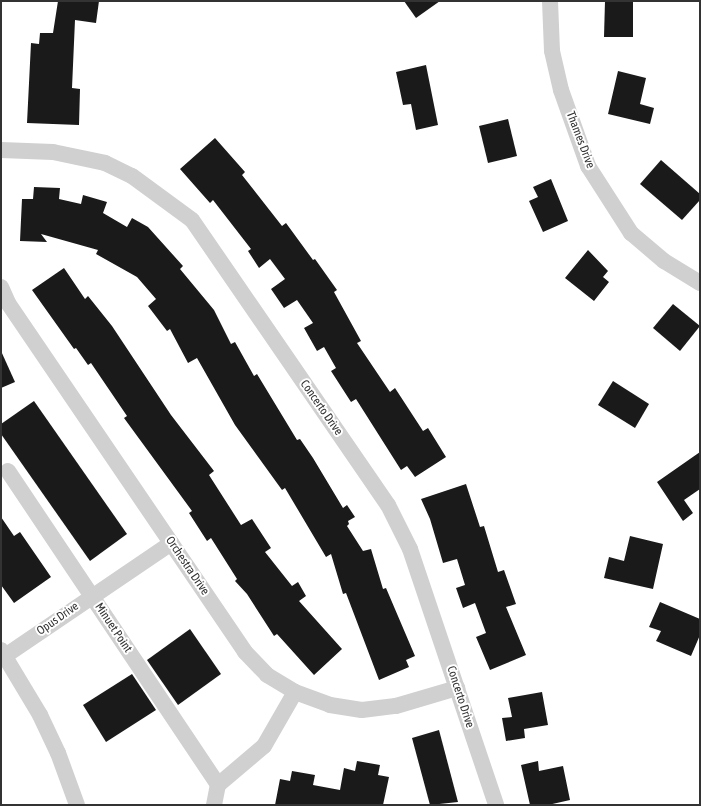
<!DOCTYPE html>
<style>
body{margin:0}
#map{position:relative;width:701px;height:806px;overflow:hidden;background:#fff;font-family:"Asap Condensed",sans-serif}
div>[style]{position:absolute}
.building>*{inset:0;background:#1a1a1a}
.minor>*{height:16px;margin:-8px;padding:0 8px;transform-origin:8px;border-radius:8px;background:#d0d0d0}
span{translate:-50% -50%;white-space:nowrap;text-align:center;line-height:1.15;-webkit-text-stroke:4px #fff;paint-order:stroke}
.street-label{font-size:12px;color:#333}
.frame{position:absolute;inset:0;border:2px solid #333;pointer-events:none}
</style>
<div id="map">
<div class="building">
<div style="clip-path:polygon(58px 1px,99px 1px,96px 23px,75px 20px,72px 88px,80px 89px,79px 125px,27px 123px,31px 43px,39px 44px,40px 33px,53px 33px)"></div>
<div style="clip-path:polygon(404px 1px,440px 1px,416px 18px)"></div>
<div style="clip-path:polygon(605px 1px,633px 1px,633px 37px,604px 37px)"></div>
<div style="clip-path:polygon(426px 65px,438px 125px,416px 130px,411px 104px,403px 105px,396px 72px)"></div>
<div style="clip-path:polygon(618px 71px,646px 78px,640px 104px,654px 108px,650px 124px,608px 114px)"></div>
<div style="clip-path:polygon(508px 119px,517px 156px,488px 163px,479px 126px)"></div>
<div style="clip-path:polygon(215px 138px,245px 172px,242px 175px,282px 226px,286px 223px,313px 260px,315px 259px,337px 290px,334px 292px,361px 341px,357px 343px,390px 392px,395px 388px,423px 431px,428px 428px,446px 457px,415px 477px,407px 466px,401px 470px,356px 399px,351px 402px,331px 371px,336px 368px,324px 347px,317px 351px,304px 328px,313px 323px,297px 300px,284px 308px,271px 289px,285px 279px,270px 259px,259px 268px,248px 251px,251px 249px,213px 200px,210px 203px,180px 169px)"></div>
<div style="clip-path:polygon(661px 160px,700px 194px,700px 200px,682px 220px,640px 184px)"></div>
<div style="clip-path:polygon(551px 179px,568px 221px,543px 232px,529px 201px,538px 197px,533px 187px)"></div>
<div style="clip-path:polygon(34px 187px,60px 188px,59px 199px,81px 204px,83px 195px,107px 202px,103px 213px,127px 227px,132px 218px,148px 227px,183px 266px,180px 269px,214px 310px,231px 344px,235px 342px,254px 376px,257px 374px,297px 440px,300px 439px,313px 458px,343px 508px,347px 505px,355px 517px,348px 521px,349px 524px,347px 526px,363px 551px,371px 549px,383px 589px,386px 588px,415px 656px,406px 660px,409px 667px,379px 680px,346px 593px,343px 594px,331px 554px,326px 557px,285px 488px,282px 490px,235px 425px,197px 358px,188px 363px,170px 329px,167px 331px,148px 306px,156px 299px,137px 277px,96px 254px,98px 250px,41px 234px,47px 242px,20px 241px,22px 199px,33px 199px)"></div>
<div style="clip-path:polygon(588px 250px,608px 271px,603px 277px,609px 282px,594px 301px,565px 278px)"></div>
<div style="clip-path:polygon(64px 268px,85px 299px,88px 296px,112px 326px,171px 415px,214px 471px,209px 475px,241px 525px,252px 519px,271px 548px,265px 552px,292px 586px,298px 582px,306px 596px,299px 601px,342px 649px,314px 675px,277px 634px,274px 636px,247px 594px,235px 581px,237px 579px,211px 538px,207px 541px,189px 513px,192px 511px,124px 418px,127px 416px,91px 363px,88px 365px,76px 348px,74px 349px,32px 290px)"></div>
<div style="clip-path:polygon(673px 304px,700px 326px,680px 351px,653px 328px)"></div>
<div style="clip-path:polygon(1px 351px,15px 382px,1px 388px)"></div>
<div style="clip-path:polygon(613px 381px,649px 404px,635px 428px,598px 405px)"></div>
<div style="clip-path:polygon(34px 401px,127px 534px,90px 561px,1px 434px,1px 424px)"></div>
<div style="clip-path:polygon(700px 452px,700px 489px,684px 500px,693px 513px,683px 521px,657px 482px)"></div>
<div style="clip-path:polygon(466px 484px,480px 527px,484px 526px,498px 572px,504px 570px,516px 604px,506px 607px,526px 655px,490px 670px,476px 637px,486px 633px,475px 603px,463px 608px,456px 588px,465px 585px,457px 559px,443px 563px,430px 519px,421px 499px)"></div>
<div style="clip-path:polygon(1px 517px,14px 536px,20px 532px,51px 577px,14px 603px,1px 585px)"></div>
<div style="clip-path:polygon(630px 536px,663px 544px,653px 589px,604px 578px,609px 557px,624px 561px)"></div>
<div style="clip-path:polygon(660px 602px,700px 619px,700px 635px,691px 656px,656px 641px,661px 631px,649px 627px)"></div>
<div style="clip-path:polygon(190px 629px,221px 674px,178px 705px,147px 660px)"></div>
<div style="clip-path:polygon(132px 674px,156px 710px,106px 742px,83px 705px)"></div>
<div style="clip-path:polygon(542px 692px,548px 725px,524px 729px,525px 738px,506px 741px,502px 718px,512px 717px,508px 698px)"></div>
<div style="clip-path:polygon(439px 730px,458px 802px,430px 805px,412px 738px)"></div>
<div style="clip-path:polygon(357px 761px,380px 765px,378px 775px,389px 777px,383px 805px,275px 805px,280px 779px,290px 781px,292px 771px,315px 775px,313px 785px,340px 790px,344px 768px,355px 771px)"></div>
<div style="clip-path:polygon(538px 761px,539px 771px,563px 766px,570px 800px,548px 805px,530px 805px,521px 765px)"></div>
</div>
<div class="minor">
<div style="left:550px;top:1px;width:50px;rotate:87.7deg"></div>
<div style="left:552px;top:51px;width:40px;rotate:77deg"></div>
<div style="left:561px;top:90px;width:81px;rotate:70.4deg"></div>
<div style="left:588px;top:166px;width:80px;rotate:57.3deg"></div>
<div style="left:631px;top:233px;width:43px;rotate:40.3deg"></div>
<div style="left:664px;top:261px;width:42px;rotate:31.4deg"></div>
<div style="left:1px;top:150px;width:52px;rotate:2.2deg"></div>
<div style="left:53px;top:152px;width:53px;rotate:11.9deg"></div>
<div style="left:105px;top:163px;width:30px;rotate:26deg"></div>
<div style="left:132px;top:176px;width:74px;rotate:36.3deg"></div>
<div style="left:192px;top:220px;width:346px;rotate:55.5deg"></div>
<div style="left:388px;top:505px;width:49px;rotate:63.4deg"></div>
<div style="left:410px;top:549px;width:270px;rotate:71.4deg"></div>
<div style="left:1px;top:287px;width:17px;rotate:66deg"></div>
<div style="left:8px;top:303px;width:422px;rotate:55.8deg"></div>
<div style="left:245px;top:652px;width:32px;rotate:46deg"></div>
<div style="left:267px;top:675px;width:33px;rotate:31deg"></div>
<div style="left:295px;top:692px;width:37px;rotate:20deg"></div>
<div style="left:330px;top:705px;width:32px;rotate:9deg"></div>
<div style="left:362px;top:710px;width:34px;rotate:-7deg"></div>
<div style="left:396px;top:706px;width:64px;rotate:-16.4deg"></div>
<div style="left:8px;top:471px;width:378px;rotate:56.2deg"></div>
<div style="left:1px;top:650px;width:76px;rotate:59deg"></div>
<div style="left:40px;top:715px;width:42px;rotate:64.7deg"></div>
<div style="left:58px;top:753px;width:55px;rotate:69.9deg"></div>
<div style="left:5px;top:656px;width:201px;rotate:-34.2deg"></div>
<div style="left:214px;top:805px;width:20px;rotate:-79deg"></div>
<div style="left:218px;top:785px;width:60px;rotate:-40.3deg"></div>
<div style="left:264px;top:746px;width:62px;rotate:-60.1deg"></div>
</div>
<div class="street-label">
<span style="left:580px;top:140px;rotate:69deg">Thames Drive</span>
<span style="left:321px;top:408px;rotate:55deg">Concerto Drive</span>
<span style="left:187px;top:566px;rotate:56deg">Orchestra Drive</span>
<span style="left:58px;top:619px;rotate:-35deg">Opus Drive</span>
<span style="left:113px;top:628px;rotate:56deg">Minuet Point</span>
<span style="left:460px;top:697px;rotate:72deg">Concerto Drive</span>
</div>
<div class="frame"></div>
</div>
